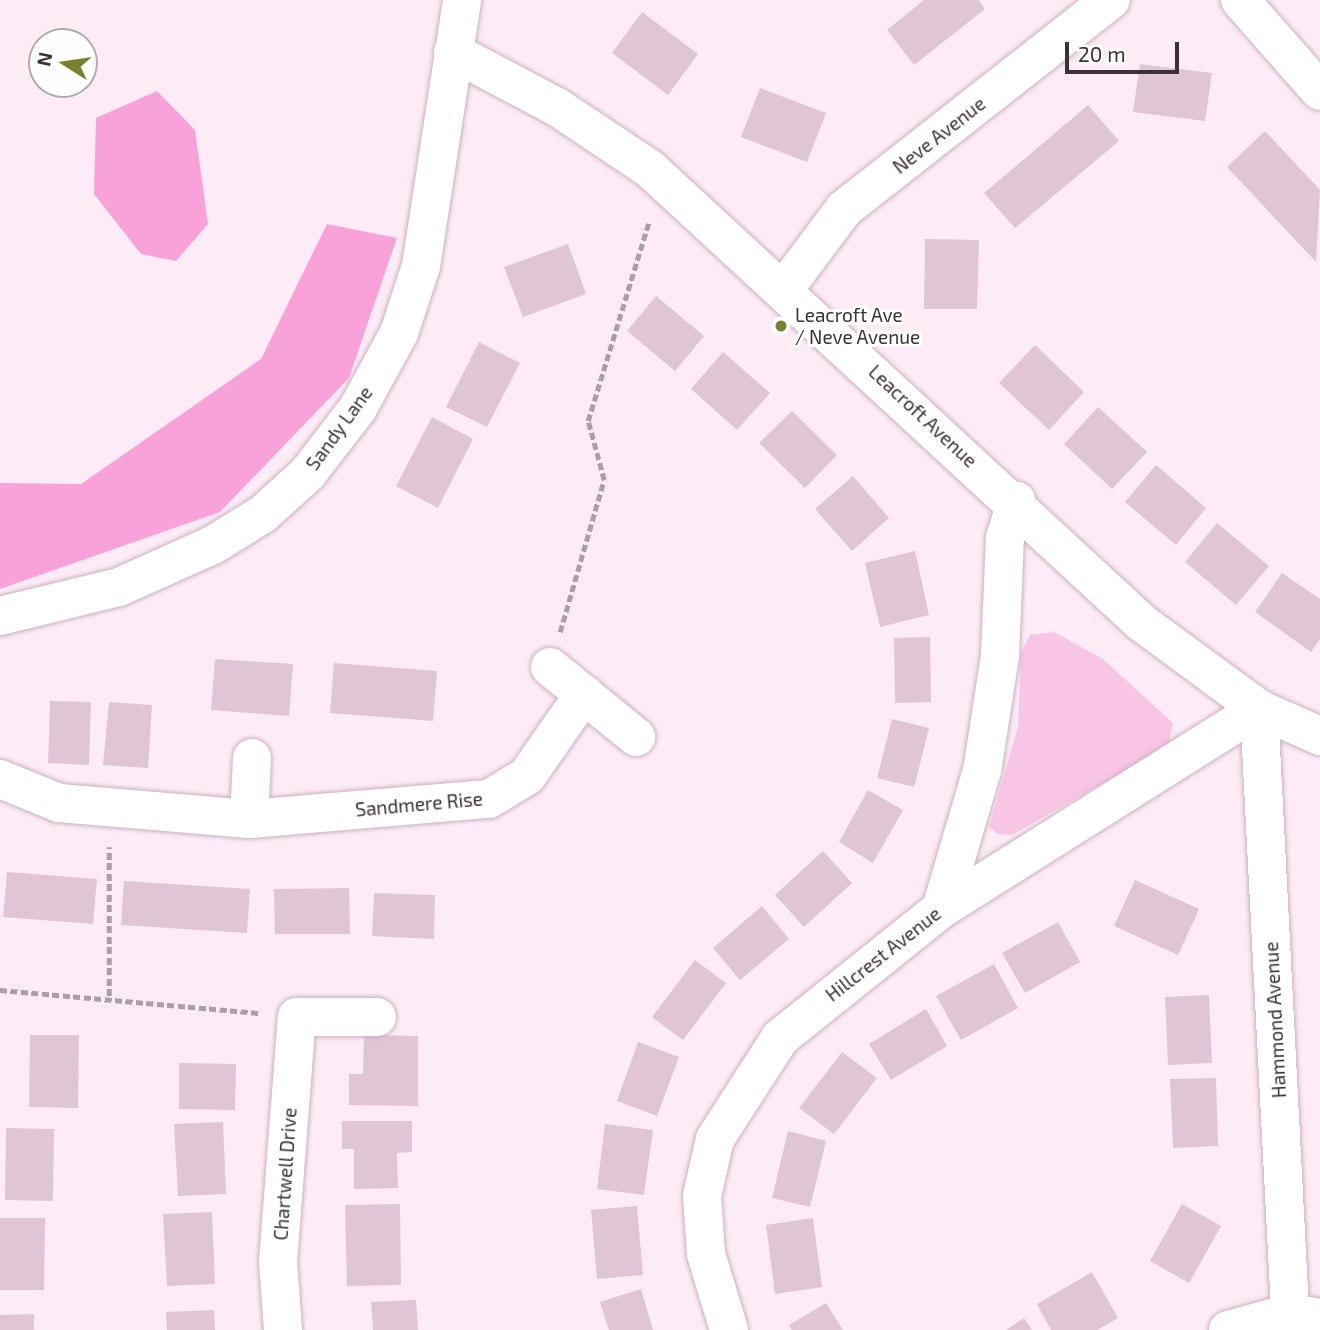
<!DOCTYPE html>
<style>
body{margin:0}
#map{position:relative;width:1320px;height:1330px;overflow:hidden;background:#fdecf6;font-family:"Exo 2",sans-serif}
div>[style]{position:absolute}
.green>*{inset:0;background:#f8c5e4}
.forest>*{inset:0;background:#f9a2da}
.building>*{inset:0;background:#e0c5d5}
.path>*{height:4.5px;margin-top:-2.25px;transform-origin:0;background:repeating-linear-gradient(90deg,#ac9ea7 0 7px,transparent 0 10.5px)}
.roads{filter:drop-shadow(0 0 2px #ccb1c1) drop-shadow(0 0 2px #ccb1c1)}
.street>*{height:38px;margin:-19px;padding:0 19px;transform-origin:19px;border-radius:19px;background:#fff}
.dots>*{width:19px;height:19px;translate:-50% -50%;box-sizing:border-box;border:4px solid #fefefe;border-radius:50%}
span{translate:-50% -50%;white-space:nowrap;text-align:center;line-height:1.15;-webkit-text-stroke:6px #fefefe;paint-order:stroke}
.street-label{font-size:19px;color:#3b3137}
.poi-label{font-size:19px;color:#3b3137}
.left{translate:0 -50%;text-align:left}
.north{position:absolute;left:28px;top:28px;width:70px;height:70px;box-sizing:border-box;background:#fefefe;border:2px solid #b0acae;border-radius:50%;rotate:282deg;font-size:19px;font-weight:700;line-height:28px;text-align:center;color:#3b3137}
.north::after{content:'';display:block;margin:auto;width:24px;height:32px;background:#78822e;clip-path:polygon(50% 0,100% 100%,50% 72%,0 100%)}
.scale{position:absolute;left:1065px;top:42px;width:114px;height:32px;box-sizing:border-box;border:4px solid #3b3137;border-top:0;padding-left:9px;font-size:21px;line-height:24px;white-space:nowrap;color:#3b3137;-webkit-text-stroke:5px #fefefe;paint-order:stroke}
</style>
<div id="map">
<div class="green">
<div style="clip-path:polygon(1054px 632px,1103px 659px,1173px 723px,1168px 746px,1012px 835px,998px 834px,989px 827px,1018px 727px,1021px 653px,1030px 635px)"></div>
</div>
<div class="forest">
<div style="clip-path:polygon(157px 91px,195px 130px,208px 224px,176px 261px,141px 254px,94px 194px,96px 118px)"></div>
<div style="clip-path:polygon(327px 224px,397px 238px,349px 378px,220px 512px,0 589px,0 483px,81px 484px,261px 359px)"></div>
</div>
<div class="building">
<div style="clip-path:polygon(924px 0,979px 0,985px 9px,914px 65px,887px 30px)"></div>
<div style="clip-path:polygon(642px 12px,698px 54px,668px 95px,612px 53px)"></div>
<div style="clip-path:polygon(1140px 64px,1212px 73px,1205px 121px,1133px 112px)"></div>
<div style="clip-path:polygon(760px 88px,826px 113px,807px 162px,741px 137px)"></div>
<div style="clip-path:polygon(1088px 105px,1119px 141px,1015px 228px,984px 193px)"></div>
<div style="clip-path:polygon(1265px 131px,1320px 190px,1316px 262px,1227px 167px)"></div>
<div style="clip-path:polygon(925px 239px,979px 240px,977px 309px,924px 309px)"></div>
<div style="clip-path:polygon(568px 244px,586px 294px,523px 317px,504px 267px)"></div>
<div style="clip-path:polygon(656px 296px,704px 336px,675px 371px,627px 331px)"></div>
<div style="clip-path:polygon(479px 342px,520px 363px,487px 427px,446px 407px)"></div>
<div style="clip-path:polygon(1035px 345px,1084px 392px,1049px 430px,999px 383px)"></div>
<div style="clip-path:polygon(723px 352px,770px 393px,737px 430px,691px 389px)"></div>
<div style="clip-path:polygon(1098px 407px,1147px 452px,1112px 489px,1064px 444px)"></div>
<div style="clip-path:polygon(792px 411px,837px 455px,805px 488px,759px 443px)"></div>
<div style="clip-path:polygon(432px 417px,473px 439px,438px 508px,396px 486px)"></div>
<div style="clip-path:polygon(1156px 465px,1206px 508px,1176px 545px,1125px 502px)"></div>
<div style="clip-path:polygon(853px 476px,889px 518px,852px 551px,815px 509px)"></div>
<div style="clip-path:polygon(1217px 523px,1269px 566px,1236px 605px,1185px 562px)"></div>
<div style="clip-path:polygon(915px 551px,929px 615px,880px 627px,865px 563px)"></div>
<div style="clip-path:polygon(1282px 573px,1320px 599px,1320px 639px,1311px 652px,1255px 612px)"></div>
<div style="clip-path:polygon(930px 637px,931px 702px,895px 703px,894px 638px)"></div>
<div style="clip-path:polygon(215px 659px,293px 664px,289px 716px,211px 710px)"></div>
<div style="clip-path:polygon(334px 663px,437px 671px,433px 721px,330px 713px)"></div>
<div style="clip-path:polygon(50px 701px,91px 702px,89px 765px,48px 763px)"></div>
<div style="clip-path:polygon(109px 702px,152px 705px,148px 768px,103px 765px)"></div>
<div style="clip-path:polygon(892px 719px,929px 728px,914px 787px,877px 778px)"></div>
<div style="clip-path:polygon(868px 790px,903px 810px,873px 863px,839px 842px)"></div>
<div style="clip-path:polygon(823px 851px,852px 883px,804px 927px,775px 895px)"></div>
<div style="clip-path:polygon(7px 872px,97px 879px,93px 924px,3px 917px)"></div>
<div style="clip-path:polygon(1135px 880px,1199px 909px,1178px 955px,1114px 926px)"></div>
<div style="clip-path:polygon(124px 881px,250px 889px,247px 933px,121px 925px)"></div>
<div style="clip-path:polygon(349px 888px,350px 934px,275px 934px,274px 889px)"></div>
<div style="clip-path:polygon(374px 893px,435px 895px,434px 939px,372px 936px)"></div>
<div style="clip-path:polygon(762px 906px,789px 939px,740px 980px,713px 948px)"></div>
<div style="clip-path:polygon(1058px 922px,1080px 962px,1025px 993px,1002px 953px)"></div>
<div style="clip-path:polygon(695px 960px,726px 983px,683px 1040px,652px 1017px)"></div>
<div style="clip-path:polygon(994px 964px,1018px 1008px,961px 1040px,936px 996px)"></div>
<div style="clip-path:polygon(1209px 995px,1212px 1063px,1168px 1065px,1165px 997px)"></div>
<div style="clip-path:polygon(926px 1009px,947px 1046px,891px 1080px,869px 1044px)"></div>
<div style="clip-path:polygon(30px 1035px,79px 1035px,78px 1108px,29px 1107px)"></div>
<div style="clip-path:polygon(364px 1035px,418px 1036px,418px 1106px,349px 1105px,349px 1074px,363px 1074px)"></div>
<div style="clip-path:polygon(638px 1042px,679px 1057px,657px 1116px,617px 1101px)"></div>
<div style="clip-path:polygon(842px 1052px,877px 1078px,834px 1134px,799px 1108px)"></div>
<div style="clip-path:polygon(179px 1063px,236px 1064px,235px 1110px,179px 1109px)"></div>
<div style="clip-path:polygon(1216px 1078px,1218px 1146px,1173px 1148px,1170px 1079px)"></div>
<div style="clip-path:polygon(342px 1121px,412px 1121px,412px 1152px,397px 1153px,398px 1188px,354px 1189px,354px 1149px,342px 1149px)"></div>
<div style="clip-path:polygon(223px 1122px,226px 1194px,178px 1196px,174px 1124px)"></div>
<div style="clip-path:polygon(605px 1124px,653px 1130px,644px 1195px,597px 1189px)"></div>
<div style="clip-path:polygon(6px 1128px,54px 1129px,53px 1201px,5px 1200px)"></div>
<div style="clip-path:polygon(788px 1131px,826px 1141px,810px 1207px,772px 1198px)"></div>
<div style="clip-path:polygon(400px 1204px,401px 1285px,347px 1286px,345px 1205px)"></div>
<div style="clip-path:polygon(1182px 1204px,1221px 1226px,1189px 1283px,1150px 1261px)"></div>
<div style="clip-path:polygon(637px 1206px,643px 1275px,597px 1279px,591px 1210px)"></div>
<div style="clip-path:polygon(212px 1212px,215px 1284px,167px 1286px,163px 1214px)"></div>
<div style="clip-path:polygon(0 1218px,45px 1218px,44px 1290px,0 1290px)"></div>
<div style="clip-path:polygon(813px 1218px,822px 1287px,775px 1294px,766px 1225px)"></div>
<div style="clip-path:polygon(1092px 1272px,1118px 1318px,1097px 1330px,1051px 1330px,1037px 1304px)"></div>
<div style="clip-path:polygon(641px 1289px,653px 1330px,609px 1330px,600px 1302px)"></div>
<div style="clip-path:polygon(416px 1300px,418px 1330px,373px 1330px,371px 1302px)"></div>
<div style="clip-path:polygon(826px 1303px,843px 1330px,792px 1330px,789px 1325px)"></div>
<div style="clip-path:polygon(214px 1310px,215px 1330px,167px 1330px,166px 1312px)"></div>
<div style="clip-path:polygon(34px 1314px,34px 1330px,0 1330px,0 1315px)"></div>
<div style="clip-path:polygon(1024px 1318px,1032px 1330px,1006px 1330px)"></div>
</div>
<div class="path">
<div style="left:560px;top:632px;width:158px;rotate:-73.9deg"></div>
<div style="left:604px;top:480px;width:61px;rotate:-105.2deg"></div>
<div style="left:588px;top:421px;width:209px;rotate:-73deg"></div>
<div style="left:0;top:990px;width:261px;rotate:5.1deg"></div>
<div style="left:109px;top:996px;width:149px;rotate:-90deg"></div>
</div>
<div class="roads">
<div class="street">
<div style="left:1240px;top:0;width:121px;rotate:48.7deg"></div>
<div style="left:453px;top:52px;width:118px;rotate:27.9deg"></div>
<div style="left:557px;top:107px;width:112px;rotate:33.7deg"></div>
<div style="left:650px;top:169px;width:669px;rotate:42.7deg"></div>
<div style="left:1142px;top:623px;width:145px;rotate:36.3deg"></div>
<div style="left:1259px;top:709px;width:67px;rotate:23.9deg"></div>
<div style="left:785px;top:288px;width:99px;rotate:-53.2deg"></div>
<div style="left:844px;top:209px;width:339px;rotate:-38.1deg"></div>
<div style="left:0;top:616px;width:122px;rotate:-13.7deg"></div>
<div style="left:119px;top:587px;width:103px;rotate:-24.1deg"></div>
<div style="left:213px;top:545px;width:59px;rotate:-31.8deg"></div>
<div style="left:263px;top:514px;width:61px;rotate:-42.3deg"></div>
<div style="left:308px;top:473px;width:82px;rotate:-52.4deg"></div>
<div style="left:358px;top:408px;width:85px;rotate:-61.3deg"></div>
<div style="left:399px;top:333px;width:71px;rotate:-71.8deg"></div>
<div style="left:421px;top:266px;width:269px;rotate:-81.2deg"></div>
<div style="left:550px;top:667px;width:111px;rotate:39.1deg"></div>
<div style="left:1259px;top:709px;width:622px;rotate:87.05deg"></div>
<div style="left:0;top:779px;width:64px;rotate:22.1deg"></div>
<div style="left:59px;top:803px;width:191px;rotate:4.8deg"></div>
<div style="left:249px;top:819px;width:241px;rotate:-4.8deg"></div>
<div style="left:489px;top:799px;width:44px;rotate:-31.2deg"></div>
<div style="left:527px;top:776px;width:100px;rotate:-55.2deg"></div>
<div style="left:249px;top:819px;width:61px;rotate:-87.2deg"></div>
<div style="left:941px;top:909px;width:144px;rotate:-73.5deg"></div>
<div style="left:982px;top:771px;width:116px;rotate:-81.1deg"></div>
<div style="left:1000px;top:656px;width:118px;rotate:-87.6deg"></div>
<div style="left:1005px;top:538px;width:39px;rotate:-73deg"></div>
<div style="left:283px;top:1330px;width:68px;rotate:-94.2deg"></div>
<div style="left:278px;top:1262px;width:246px;rotate:-85.6deg"></div>
<div style="left:297px;top:1017px;width:80px"></div>
<div style="left:729px;top:1330px;width:79px;rotate:-106.8deg"></div>
<div style="left:706px;top:1254px;width:58px;rotate:-93.9deg"></div>
<div style="left:702px;top:1196px;width:58px;rotate:-77.2deg"></div>
<div style="left:715px;top:1139px;width:120px;rotate:-57.2deg"></div>
<div style="left:780px;top:1038px;width:206px;rotate:-38.7deg"></div>
<div style="left:941px;top:909px;width:376px;rotate:-32.2deg"></div>
<div style="left:1228px;top:1330px;width:64px;rotate:-15.3deg"></div>
<div style="left:1290px;top:1313px;width:30px;rotate:9deg"></div>
</div>
</div>
<div class="dots">
<div style="left:781px;top:326px;background:#78822e"></div>
</div>
<div class="street-label">
<span style="left:939px;top:135px;rotate:-38deg">Neve Avenue</span>
<span style="left:923px;top:416px;rotate:43deg">Leacroft Avenue</span>
<span style="left:339px;top:428px;rotate:-54deg">Sandy Lane</span>
<span style="left:419px;top:804px;rotate:-5deg">Sandmere Rise</span>
<span style="left:883px;top:954px;rotate:-38deg">Hillcrest Avenue</span>
<span style="left:1275px;top:1020px;rotate:-93deg">Hammond Avenue</span>
<span style="left:285px;top:1174px;rotate:-86deg">Chartwell Drive</span>
</div>
<div class="poi-label">
<span class="left" style="left:795px;top:326px">Leacroft Ave<br>/ Neve Avenue</span>
</div>
<div class="north">N</div>
<div class="scale">20 m</div>
</div>
